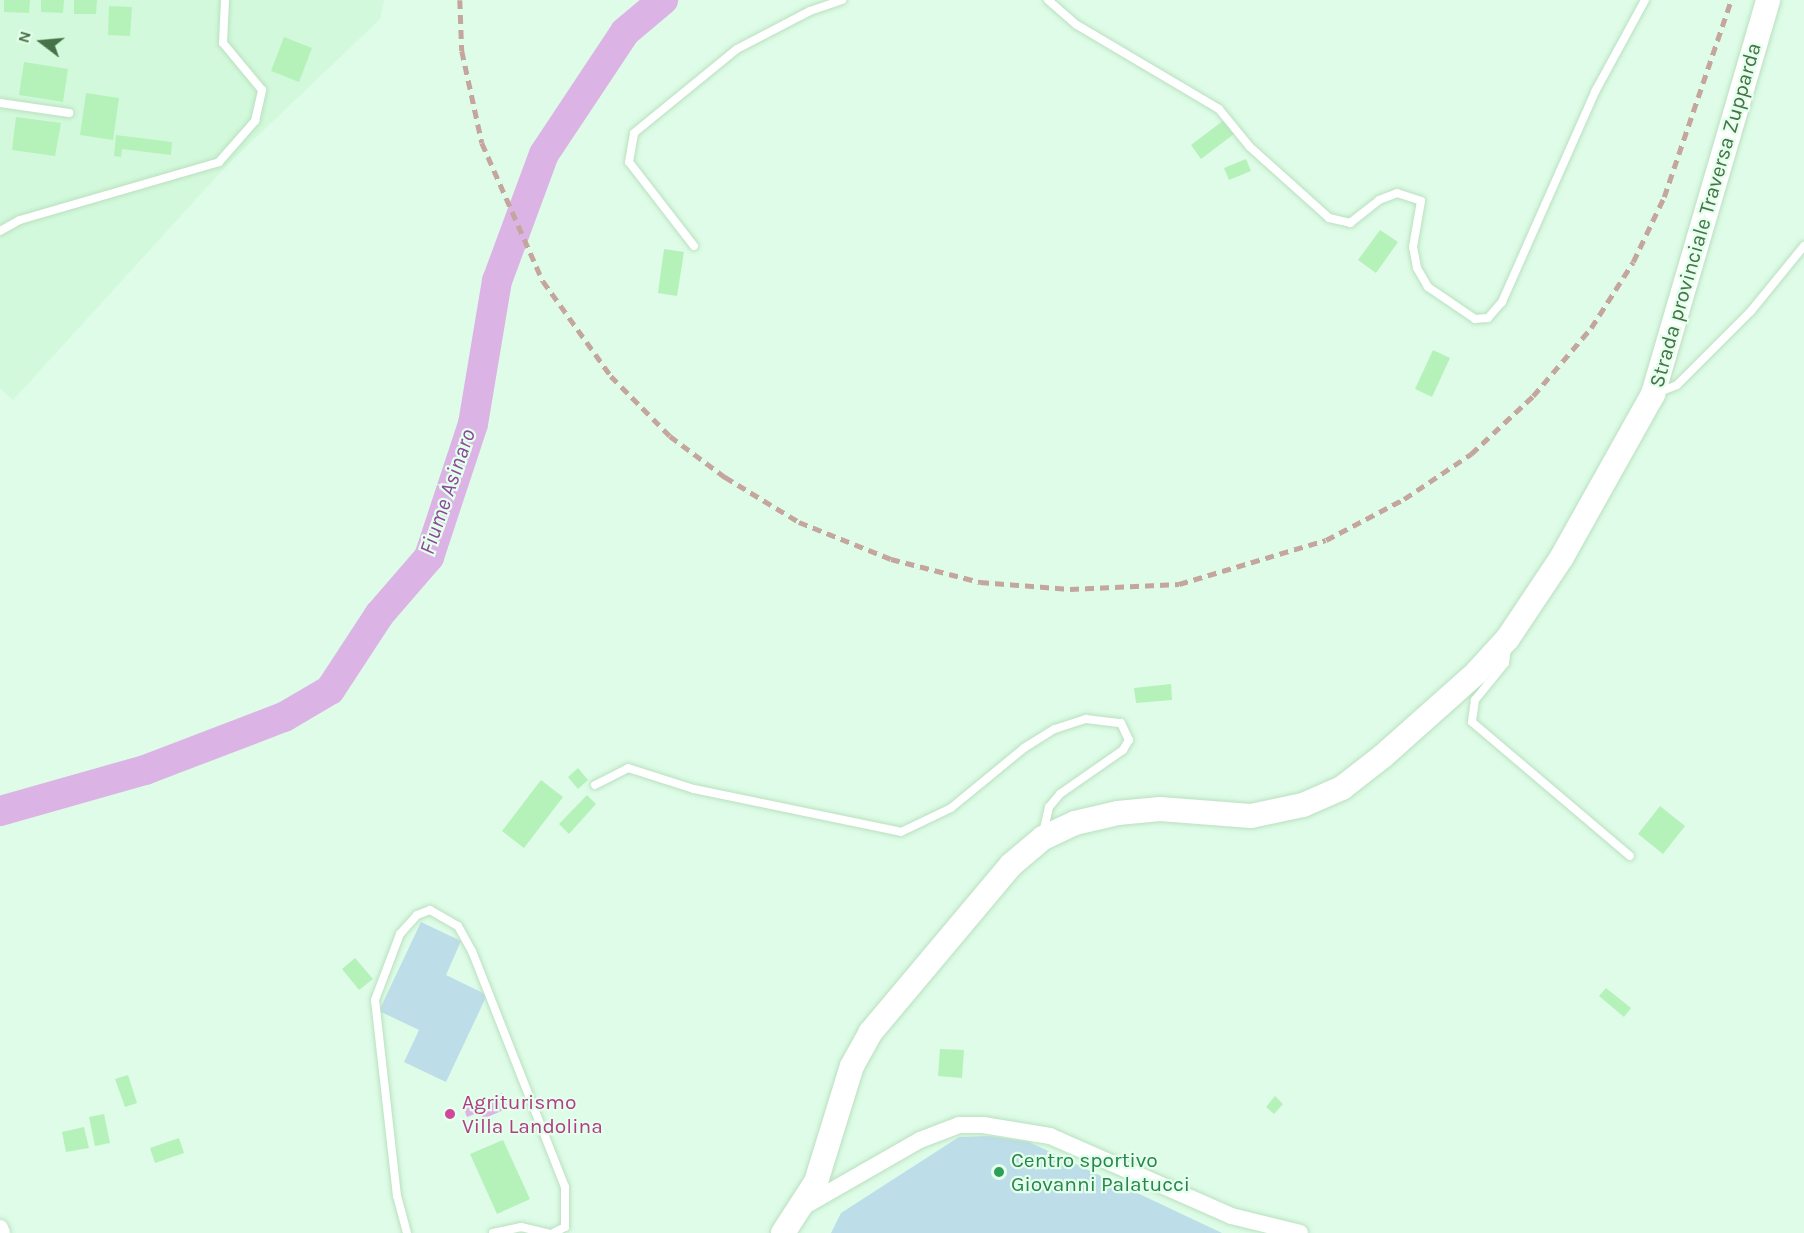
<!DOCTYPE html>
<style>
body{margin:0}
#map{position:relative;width:1804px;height:1233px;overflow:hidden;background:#defce7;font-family:Karla,sans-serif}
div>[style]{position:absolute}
.residential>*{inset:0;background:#d2f9db}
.green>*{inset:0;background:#bddde9}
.water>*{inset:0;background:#dcb3e5}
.river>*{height:30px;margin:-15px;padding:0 15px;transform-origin:15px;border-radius:15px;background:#dcb3e5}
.building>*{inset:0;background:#b5f2ba}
.roads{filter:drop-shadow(0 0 2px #bae0c0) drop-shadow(0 0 2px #bae0c0)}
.service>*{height:8px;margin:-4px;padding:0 4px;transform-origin:4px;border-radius:4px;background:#fff}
.minor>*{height:16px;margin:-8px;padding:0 8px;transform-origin:8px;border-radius:8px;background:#fff}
.secondary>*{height:24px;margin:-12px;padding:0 12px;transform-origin:12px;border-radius:12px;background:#fff}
.rail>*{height:4.5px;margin-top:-2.25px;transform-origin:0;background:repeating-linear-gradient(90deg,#c4a69e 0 9px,transparent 0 15px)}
.dots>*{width:16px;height:16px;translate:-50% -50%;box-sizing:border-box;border:3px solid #e4ffec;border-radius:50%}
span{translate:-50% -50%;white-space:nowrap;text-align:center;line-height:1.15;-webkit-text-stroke:4.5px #e4ffec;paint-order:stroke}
.street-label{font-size:21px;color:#467248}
.hotel-label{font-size:21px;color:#b23c85}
.left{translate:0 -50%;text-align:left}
.leisure-label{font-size:21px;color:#27864d}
.water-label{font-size:22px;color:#8e489b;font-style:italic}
.north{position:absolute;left:12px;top:12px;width:60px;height:60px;-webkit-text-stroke:4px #e4ffec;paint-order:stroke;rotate:286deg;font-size:16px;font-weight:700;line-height:24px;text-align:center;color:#467248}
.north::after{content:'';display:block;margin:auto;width:21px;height:27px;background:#467248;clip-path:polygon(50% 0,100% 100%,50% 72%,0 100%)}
</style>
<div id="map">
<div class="residential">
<div style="clip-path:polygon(0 0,384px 0,380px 19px,227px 165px,13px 400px,0 388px)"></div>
</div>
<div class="green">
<div style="clip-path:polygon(421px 922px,461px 941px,446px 975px,487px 995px,446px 1082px,404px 1062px,419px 1030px,379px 1011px)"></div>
<div style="clip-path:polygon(989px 1136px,1029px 1142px,1222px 1233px,831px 1233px,841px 1213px,959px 1137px)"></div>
</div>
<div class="water">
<div style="clip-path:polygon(502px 1093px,508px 1108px,483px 1119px,480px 1112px,467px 1117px,464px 1109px)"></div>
</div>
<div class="river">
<div style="left:0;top:811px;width:151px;rotate:-15.8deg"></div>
<div style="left:145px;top:770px;width:149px;rotate:-20.9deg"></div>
<div style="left:284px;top:717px;width:53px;rotate:-30.4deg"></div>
<div style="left:330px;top:690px;width:90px;rotate:-56.8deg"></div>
<div style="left:379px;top:615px;width:77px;rotate:-49.2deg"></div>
<div style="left:429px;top:557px;width:140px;rotate:-71.7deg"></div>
<div style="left:473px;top:424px;width:145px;rotate:-80.5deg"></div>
<div style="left:497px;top:281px;width:135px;rotate:-69.7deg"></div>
<div style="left:544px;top:154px;width:146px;rotate:-56.4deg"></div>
<div style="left:625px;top:32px;width:50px;rotate:-40.1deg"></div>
</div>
<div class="building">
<div style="clip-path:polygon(4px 0,30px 0,29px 13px,4px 12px)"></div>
<div style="clip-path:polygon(41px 0,64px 0,63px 13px,41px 12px)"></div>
<div style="clip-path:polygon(74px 0,97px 0,96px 14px,74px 14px)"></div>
<div style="clip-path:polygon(109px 6px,132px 7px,130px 36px,108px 35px)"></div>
<div style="clip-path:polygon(284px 37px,312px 48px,299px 82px,271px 71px)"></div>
<div style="clip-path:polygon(24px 62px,68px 69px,63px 102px,19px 95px)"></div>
<div style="clip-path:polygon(86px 93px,119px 98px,113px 140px,80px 135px)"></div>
<div style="clip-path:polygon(16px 117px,61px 123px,55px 156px,12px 150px)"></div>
<div style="clip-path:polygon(1224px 120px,1234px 134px,1201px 159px,1191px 145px)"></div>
<div style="clip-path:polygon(116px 135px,172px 142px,171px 155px,122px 149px,121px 157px,114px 156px)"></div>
<div style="clip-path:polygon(1246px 159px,1251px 171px,1229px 180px,1224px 168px)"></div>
<div style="clip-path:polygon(1380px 230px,1398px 242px,1376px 273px,1358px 260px)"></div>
<div style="clip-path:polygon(664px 249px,684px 252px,677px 296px,658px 293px)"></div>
<div style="clip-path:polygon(1433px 350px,1450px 358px,1432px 397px,1415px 389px)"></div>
<div style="clip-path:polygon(1171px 684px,1172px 700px,1136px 703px,1134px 688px)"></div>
<div style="clip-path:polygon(578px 768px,588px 780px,578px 789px,568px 777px)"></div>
<div style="clip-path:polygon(541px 780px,563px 797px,524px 848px,502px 831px)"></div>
<div style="clip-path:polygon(587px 795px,596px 804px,569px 834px,559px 824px)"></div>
<div style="clip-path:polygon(1660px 806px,1685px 826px,1663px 854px,1638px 834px)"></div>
<div style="clip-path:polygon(355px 958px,373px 979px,359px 990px,342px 969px)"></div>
<div style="clip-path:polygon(1606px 988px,1631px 1008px,1624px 1017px,1599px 996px)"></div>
<div style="clip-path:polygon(940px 1049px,964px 1050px,962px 1078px,938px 1076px)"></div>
<div style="clip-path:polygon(128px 1075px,137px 1103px,125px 1107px,115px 1079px)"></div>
<div style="clip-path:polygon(1275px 1096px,1283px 1104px,1274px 1114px,1266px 1107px)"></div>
<div style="clip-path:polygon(104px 1114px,110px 1143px,95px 1146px,89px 1117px)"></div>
<div style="clip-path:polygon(84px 1127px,89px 1148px,66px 1152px,62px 1132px)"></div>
<div style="clip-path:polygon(179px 1138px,184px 1153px,155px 1163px,150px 1148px)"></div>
<div style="clip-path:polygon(503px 1140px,530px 1199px,497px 1214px,470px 1154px)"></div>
</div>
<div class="roads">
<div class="service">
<div style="left:1048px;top:0;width:38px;rotate:41deg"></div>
<div style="left:1077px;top:25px;width:165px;rotate:30.6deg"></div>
<div style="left:1219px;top:109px;width:49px;rotate:50.8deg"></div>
<div style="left:1250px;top:147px;width:106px;rotate:41.9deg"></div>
<div style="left:1329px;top:218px;width:22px;rotate:13deg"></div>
<div style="left:1350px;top:223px;width:37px;rotate:-38deg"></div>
<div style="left:1379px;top:200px;width:19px;rotate:-21deg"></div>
<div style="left:1397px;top:193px;width:25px;rotate:18deg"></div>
<div style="left:1421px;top:201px;width:47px;rotate:99.9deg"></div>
<div style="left:1413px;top:247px;width:21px;rotate:79deg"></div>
<div style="left:1417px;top:268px;width:22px;rotate:60deg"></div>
<div style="left:1428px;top:287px;width:57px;rotate:34.2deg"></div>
<div style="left:1475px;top:319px;width:13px;rotate:-4deg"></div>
<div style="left:1488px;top:318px;width:21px;rotate:-49deg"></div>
<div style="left:1502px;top:302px;width:232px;rotate:-66.1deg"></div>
<div style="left:1596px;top:90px;width:102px;rotate:-61.4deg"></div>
<div style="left:0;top:103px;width:70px;rotate:8.2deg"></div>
<div style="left:0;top:231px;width:23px;rotate:-29deg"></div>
<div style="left:20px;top:220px;width:207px;rotate:-16.2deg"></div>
<div style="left:219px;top:162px;width:55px;rotate:-48.7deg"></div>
<div style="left:255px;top:121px;width:32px;rotate:-77deg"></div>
<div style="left:262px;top:90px;width:61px;rotate:-129.7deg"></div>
<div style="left:223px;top:43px;width:43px;rotate:-87.3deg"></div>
<div style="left:694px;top:246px;width:106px;rotate:-127.7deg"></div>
<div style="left:629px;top:162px;width:29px;rotate:-80deg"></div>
<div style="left:634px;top:133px;width:133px;rotate:-39.2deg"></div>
<div style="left:737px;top:49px;width:82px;rotate:-27.5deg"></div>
<div style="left:810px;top:11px;width:34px;rotate:-19deg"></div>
<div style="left:1659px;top:392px;width:19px;rotate:-21deg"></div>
<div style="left:1677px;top:385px;width:105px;rotate:-45deg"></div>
<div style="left:1751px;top:311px;width:84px;rotate:-50.8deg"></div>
<div style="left:1507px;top:647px;width:16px;rotate:97deg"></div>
<div style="left:1505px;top:663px;width:48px;rotate:129deg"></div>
<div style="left:1475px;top:700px;width:22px;rotate:98deg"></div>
<div style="left:1472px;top:722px;width:207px;rotate:40.3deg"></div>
<div style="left:595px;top:785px;width:37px;rotate:-27deg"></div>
<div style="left:628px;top:768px;width:69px;rotate:17.7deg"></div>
<div style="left:694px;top:789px;width:211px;rotate:11.7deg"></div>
<div style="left:901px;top:832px;width:55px;rotate:-25.6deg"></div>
<div style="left:951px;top:808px;width:94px;rotate:-39.4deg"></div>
<div style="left:1024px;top:748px;width:36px;rotate:-32deg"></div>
<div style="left:1055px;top:729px;width:33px;rotate:-18deg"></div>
<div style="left:1086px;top:719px;width:35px;rotate:7deg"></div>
<div style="left:1121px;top:723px;width:19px;rotate:65deg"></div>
<div style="left:1129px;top:740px;width:12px;rotate:121deg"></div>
<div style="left:1123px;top:750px;width:77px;rotate:145.1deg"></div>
<div style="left:1060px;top:794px;width:17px;rotate:130deg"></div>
<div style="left:1049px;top:807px;width:28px;rotate:103deg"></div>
<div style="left:407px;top:1233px;width:38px;rotate:-105deg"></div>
<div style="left:397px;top:1196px;width:197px;rotate:-96.4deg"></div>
<div style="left:375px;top:1000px;width:71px;rotate:-69.3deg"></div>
<div style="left:400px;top:934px;width:25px;rotate:-48deg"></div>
<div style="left:417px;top:915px;width:14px;rotate:-21deg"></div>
<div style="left:430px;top:910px;width:32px;rotate:30deg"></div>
<div style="left:458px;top:926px;width:29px;rotate:61deg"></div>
<div style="left:472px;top:951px;width:254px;rotate:68.5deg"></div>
<div style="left:565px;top:1187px;width:40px;rotate:90deg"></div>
<div style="left:565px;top:1227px;width:13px;rotate:153deg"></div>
<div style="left:493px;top:1233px;width:29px;rotate:-12deg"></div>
<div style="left:521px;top:1227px;width:28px;rotate:13deg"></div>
</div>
<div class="minor">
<div style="left:803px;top:1207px;width:135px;rotate:-29.8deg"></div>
<div style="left:920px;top:1140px;width:42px;rotate:-21deg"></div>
<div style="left:959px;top:1125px;width:24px"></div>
<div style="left:983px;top:1125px;width:68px;rotate:9.3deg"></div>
<div style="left:1050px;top:1136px;width:198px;rotate:23.8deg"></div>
<div style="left:1231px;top:1216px;width:71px;rotate:13.8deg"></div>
<div style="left:0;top:1228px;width:5px;rotate:68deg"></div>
</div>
<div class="secondary">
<div style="left:783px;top:1233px;width:61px;rotate:-57.1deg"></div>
<div style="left:816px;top:1182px;width:121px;rotate:-72.8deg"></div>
<div style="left:852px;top:1066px;width:38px;rotate:-61deg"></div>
<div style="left:870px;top:1033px;width:219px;rotate:-50deg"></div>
<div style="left:1011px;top:865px;width:42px;rotate:-40.2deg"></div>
<div style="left:1043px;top:838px;width:35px;rotate:-25deg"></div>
<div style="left:1075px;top:823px;width:44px;rotate:-13.1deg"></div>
<div style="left:1118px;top:813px;width:42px;rotate:-5.4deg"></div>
<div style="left:1160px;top:809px;width:91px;rotate:4.4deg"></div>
<div style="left:1251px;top:816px;width:53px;rotate:-11.9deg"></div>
<div style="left:1303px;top:805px;width:43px;rotate:-23.6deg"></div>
<div style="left:1342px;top:788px;width:52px;rotate:-38deg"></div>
<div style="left:1383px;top:756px;width:125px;rotate:-41.7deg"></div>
<div style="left:1476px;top:673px;width:47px;rotate:-47.6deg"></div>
<div style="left:1508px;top:638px;width:97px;rotate:-56.3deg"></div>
<div style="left:1562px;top:557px;width:187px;rotate:-60.8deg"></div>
<div style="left:1653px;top:394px;width:410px;rotate:-73.7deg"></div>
</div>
</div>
<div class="rail">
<div style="left:460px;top:0;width:51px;rotate:87.8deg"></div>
<div style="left:462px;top:51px;width:94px;rotate:77.7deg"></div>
<div style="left:482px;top:143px;width:151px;rotate:66.2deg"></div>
<div style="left:543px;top:281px;width:117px;rotate:54.4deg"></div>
<div style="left:611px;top:376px;width:84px;rotate:45.5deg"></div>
<div style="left:670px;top:436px;width:69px;rotate:36.7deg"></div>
<div style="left:725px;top:477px;width:87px;rotate:31.3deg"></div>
<div style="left:799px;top:522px;width:99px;rotate:21.9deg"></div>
<div style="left:891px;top:559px;width:92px;rotate:14.5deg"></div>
<div style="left:980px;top:582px;width:90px;rotate:4.4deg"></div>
<div style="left:1070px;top:589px;width:109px;rotate:-2.6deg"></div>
<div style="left:1179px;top:584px;width:153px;rotate:-16.7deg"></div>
<div style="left:1326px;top:540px;width:88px;rotate:-27.7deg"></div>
<div style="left:1404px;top:499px;width:81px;rotate:-33.9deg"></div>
<div style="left:1471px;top:454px;width:85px;rotate:-43.1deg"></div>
<div style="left:1533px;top:396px;width:89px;rotate:-49.5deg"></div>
<div style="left:1591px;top:328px;width:78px;rotate:-57.5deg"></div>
<div style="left:1633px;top:262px;width:72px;rotate:-64.5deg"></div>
<div style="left:1664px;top:197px;width:208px;rotate:-71.2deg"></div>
</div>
<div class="dots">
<div style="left:450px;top:1114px;background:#d1479c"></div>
<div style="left:999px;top:1172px;background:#2e9e5b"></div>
</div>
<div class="street-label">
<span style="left:1705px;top:215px;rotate:-74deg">Strada provinciale Traversa Zupparda</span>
</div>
<div class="hotel-label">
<span class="left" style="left:462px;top:1114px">Agriturismo<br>Villa Landolina</span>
</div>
<div class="leisure-label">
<span class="left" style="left:1011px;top:1172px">Centro sportivo<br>Giovanni Palatucci</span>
</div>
<div class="water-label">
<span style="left:448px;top:492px;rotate:-71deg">Fiume Asinaro</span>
</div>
<div class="north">N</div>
</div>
